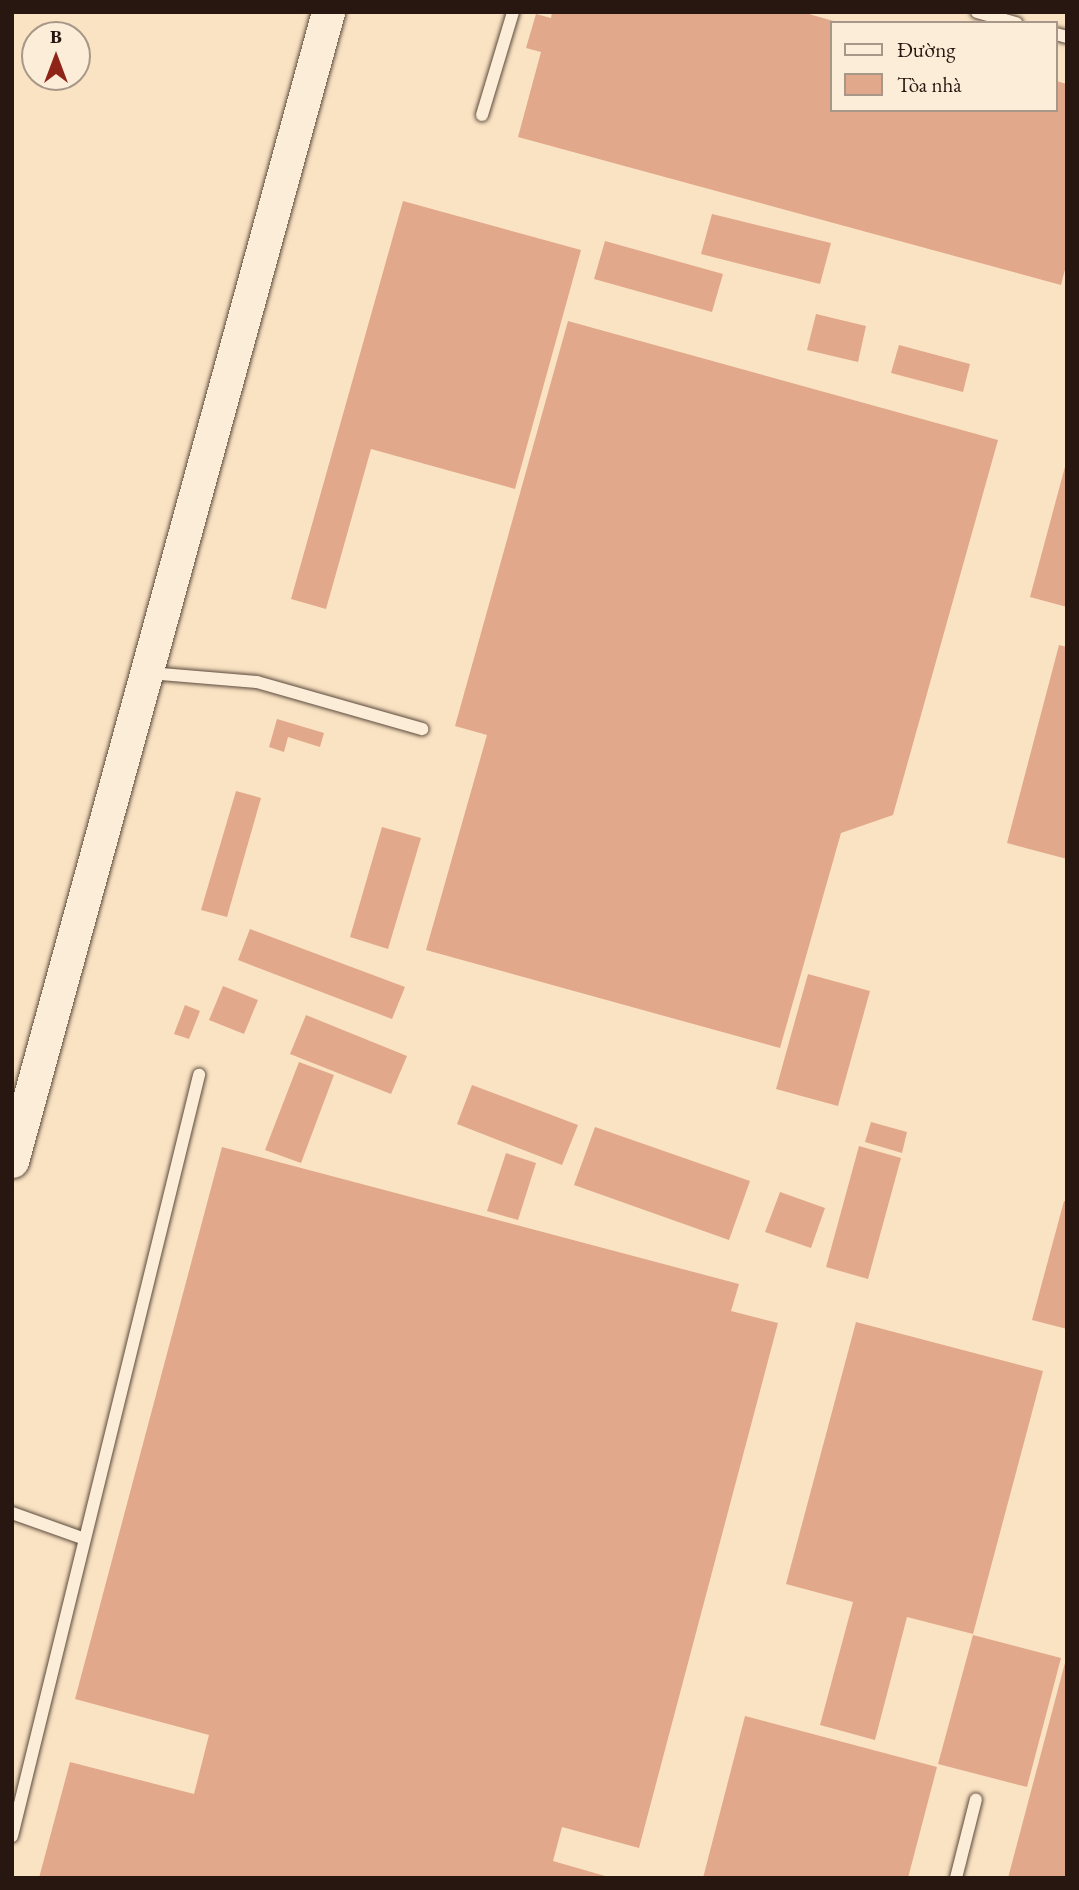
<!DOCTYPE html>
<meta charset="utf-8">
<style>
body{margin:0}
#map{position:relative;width:1079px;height:1890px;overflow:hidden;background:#fae3c3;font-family:"EB Garamond",serif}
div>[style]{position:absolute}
.building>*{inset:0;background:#e2a88b}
.roads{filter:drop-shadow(0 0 2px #5c4a3d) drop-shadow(0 0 2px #5c4a3d)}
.service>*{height:12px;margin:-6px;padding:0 6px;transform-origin:6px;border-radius:6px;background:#fcedd8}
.secondary>*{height:33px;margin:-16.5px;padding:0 16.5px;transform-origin:16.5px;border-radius:16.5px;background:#fcedd8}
span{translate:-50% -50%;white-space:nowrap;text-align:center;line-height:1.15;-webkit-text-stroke:5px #fcedd8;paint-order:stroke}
.frame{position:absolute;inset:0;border:14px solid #281710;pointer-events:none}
.legend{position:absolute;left:830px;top:21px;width:228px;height:91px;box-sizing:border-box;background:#fcedd8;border:2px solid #a79788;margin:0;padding:9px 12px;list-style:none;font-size:21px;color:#281710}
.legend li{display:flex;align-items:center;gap:14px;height:35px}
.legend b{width:35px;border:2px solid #a79788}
.north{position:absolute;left:21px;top:21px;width:70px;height:70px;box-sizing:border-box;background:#fcedd8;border:2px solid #a79788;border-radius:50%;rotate:0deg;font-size:19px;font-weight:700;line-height:28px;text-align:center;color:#281710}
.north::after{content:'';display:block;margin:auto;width:24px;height:32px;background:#8f2418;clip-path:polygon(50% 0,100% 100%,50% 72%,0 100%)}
</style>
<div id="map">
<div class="building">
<div style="clip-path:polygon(552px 12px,802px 12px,837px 22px,832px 23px,832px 110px,1056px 110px,1056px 81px,1067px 84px,1067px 262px,1061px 285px,518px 137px,541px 52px,526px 48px,536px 14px,551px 18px)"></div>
<div style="clip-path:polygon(403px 201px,581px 250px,515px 489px,371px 449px,326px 609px,291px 599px)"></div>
<div style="clip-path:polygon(712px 214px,831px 243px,820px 284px,701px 254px)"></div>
<div style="clip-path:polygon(605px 241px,723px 274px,712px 312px,594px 279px)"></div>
<div style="clip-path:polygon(816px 314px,866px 326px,858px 362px,807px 350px)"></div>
<div style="clip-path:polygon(568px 321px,998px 440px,893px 815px,841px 833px,780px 1048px,426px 950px,487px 735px,455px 726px)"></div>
<div style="clip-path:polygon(899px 345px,970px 364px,963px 392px,891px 373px)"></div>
<div style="clip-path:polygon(1066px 463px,1067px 463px,1067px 607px,1030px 597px)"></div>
<div style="clip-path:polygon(1059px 645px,1067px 647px,1067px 859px,1007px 843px)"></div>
<div style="clip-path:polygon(277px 719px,324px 733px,320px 747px,288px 737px,284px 752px,269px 747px)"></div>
<div style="clip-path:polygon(236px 791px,261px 798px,227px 917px,201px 910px)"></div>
<div style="clip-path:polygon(382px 827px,421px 838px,388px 949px,350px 937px)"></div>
<div style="clip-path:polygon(250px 929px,405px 987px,392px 1019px,238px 960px)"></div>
<div style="clip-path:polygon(808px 974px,870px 991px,838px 1106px,776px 1089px)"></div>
<div style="clip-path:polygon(223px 986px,258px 1000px,244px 1034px,209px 1020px)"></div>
<div style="clip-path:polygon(185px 1005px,200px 1011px,189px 1039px,174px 1034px)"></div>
<div style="clip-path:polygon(306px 1015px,407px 1056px,391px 1094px,290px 1054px)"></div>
<div style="clip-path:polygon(299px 1062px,334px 1075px,301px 1163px,265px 1150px)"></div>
<div style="clip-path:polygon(472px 1085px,578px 1125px,562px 1165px,457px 1124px)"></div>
<div style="clip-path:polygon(871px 1122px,907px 1132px,902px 1153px,865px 1142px)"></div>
<div style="clip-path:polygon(595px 1127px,750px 1181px,729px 1240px,574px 1185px)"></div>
<div style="clip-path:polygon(859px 1146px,901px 1158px,868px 1279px,826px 1267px)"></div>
<div style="clip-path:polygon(222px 1147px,739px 1284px,731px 1311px,778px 1323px,639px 1848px,562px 1827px,553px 1861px,612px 1878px,39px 1878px,70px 1762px,194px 1794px,209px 1735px,75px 1699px)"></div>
<div style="clip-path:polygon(506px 1153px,536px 1163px,518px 1220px,487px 1211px)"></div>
<div style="clip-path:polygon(780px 1192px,825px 1208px,811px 1248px,765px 1232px)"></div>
<div style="clip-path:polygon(1064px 1201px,1067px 1202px,1067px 1329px,1032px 1320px)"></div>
<div style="clip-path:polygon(856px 1322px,1043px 1371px,973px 1634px,907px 1617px,875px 1740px,820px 1725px,853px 1602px,786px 1584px)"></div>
<div style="clip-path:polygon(973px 1635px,1061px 1658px,1027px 1787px,938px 1764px)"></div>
<div style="clip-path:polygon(1066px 1659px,1067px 1878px,1008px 1878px)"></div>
<div style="clip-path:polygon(745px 1716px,937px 1767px,908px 1878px,703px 1878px)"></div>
</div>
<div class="roads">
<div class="service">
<div style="left:977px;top:12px;width:41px;rotate:15.8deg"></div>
<div style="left:1056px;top:34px;width:11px;rotate:15deg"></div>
<div style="left:482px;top:115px;width:108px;rotate:-73.2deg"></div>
<div style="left:149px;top:673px;width:108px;rotate:4.8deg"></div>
<div style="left:257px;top:682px;width:172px;rotate:15.9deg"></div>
<div style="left:12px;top:1513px;width:77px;rotate:19.6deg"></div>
<div style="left:12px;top:1836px;width:784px;rotate:-76.19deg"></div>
<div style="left:956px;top:1878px;width:81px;rotate:-75.8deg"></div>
</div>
<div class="secondary">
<div style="left:12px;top:1161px;width:1192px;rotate:-74.62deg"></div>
</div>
</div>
<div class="frame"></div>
<ul class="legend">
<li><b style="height:9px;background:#fcedd8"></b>Đường</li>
<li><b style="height:19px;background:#e2a88b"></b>Tòa nhà</li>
</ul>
<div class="north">B</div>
</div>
